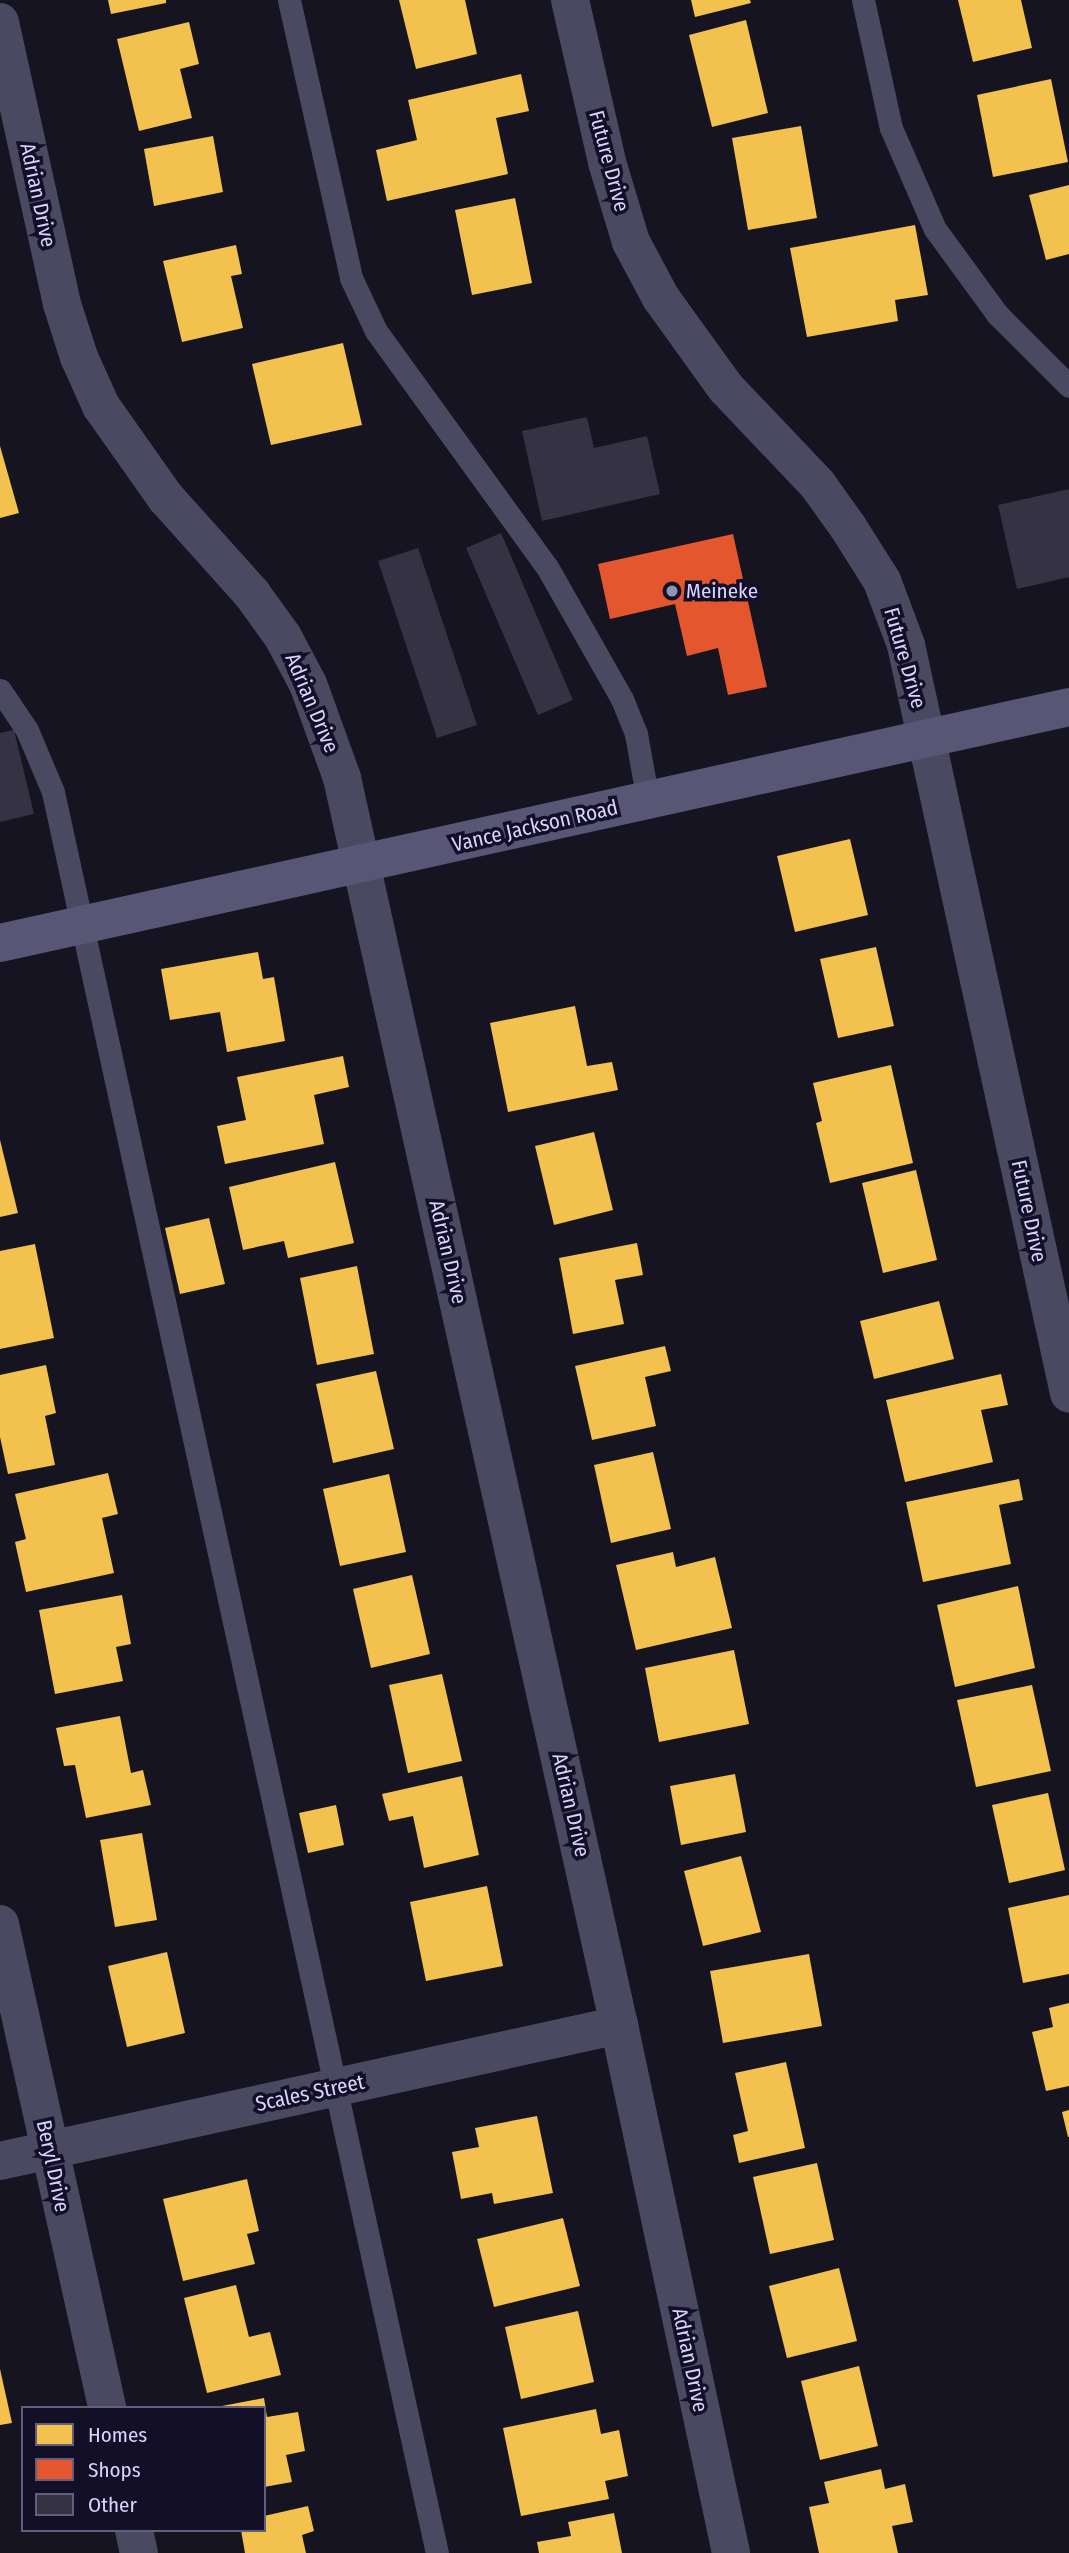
<!DOCTYPE html>
<style>
body{margin:0}
#map{position:relative;width:1069px;height:2553px;overflow:hidden;background:#161421;font-family:"Fira Sans Condensed",sans-serif}
div>[style]{position:absolute}
.homes>*{inset:0;background:#f2c14e}
.shops>*{inset:0;background:#e4572e}
.building>*{inset:0;background:#343243}
.lane>*{height:23px;margin:-11.5px;padding:0 11.5px;transform-origin:11.5px;border-radius:11.5px;background:#4a4962}
.street>*{height:38px;margin:-19px;padding:0 19px;transform-origin:19px;border-radius:19px;background:#4a4962}
.secondary>*{height:38px;margin:-19px;padding:0 19px;transform-origin:19px;border-radius:19px;background:#575674}
.dots>*{width:19px;height:19px;translate:-50% -50%;box-sizing:border-box;border:4px solid #130f26;border-radius:50%}
span{translate:-50% -50%;white-space:nowrap;text-align:center;line-height:1.15;-webkit-text-stroke:7px #130f26;paint-order:stroke}
.street-label{font-size:21px;color:#d9d4ff}
.poi-label{font-size:21px;color:#d9d4ff}
.left{translate:0 -50%;text-align:left}
.legend{position:absolute;left:21px;top:2406px;width:245px;height:126px;box-sizing:border-box;background:#130f26;border:2px solid #625e7d;margin:0;padding:9px 12px;list-style:none;font-size:21px;color:#d9d4ff}
.legend li{display:flex;align-items:center;gap:14px;height:35px}
.legend b{width:35px;border:2px solid #625e7d}
</style>
<div id="map">
<div class="homes">
<div style="clip-path:polygon(108px 0,166px 0,166px 3px,111px 14px)"></div>
<div style="clip-path:polygon(399px 0,465px 0,477px 54px,416px 69px)"></div>
<div style="clip-path:polygon(691px 0,750px 0,751px 3px,695px 17px)"></div>
<div style="clip-path:polygon(958px 0,1021px 0,1032px 48px,973px 62px)"></div>
<div style="clip-path:polygon(746px 20px,768px 113px,712px 127px,689px 35px)"></div>
<div style="clip-path:polygon(189px 22px,199px 64px,180px 69px,192px 118px,139px 131px,117px 39px)"></div>
<div style="clip-path:polygon(521px 74px,529px 111px,496px 118px,508px 174px,387px 201px,376px 150px,417px 140px,408px 100px)"></div>
<div style="clip-path:polygon(1051px 79px,1068px 162px,993px 177px,977px 95px)"></div>
<div style="clip-path:polygon(801px 126px,817px 218px,748px 230px,732px 138px)"></div>
<div style="clip-path:polygon(213px 136px,223px 192px,154px 206px,144px 149px)"></div>
<div style="clip-path:polygon(1069px 185px,1069px 254px,1046px 260px,1029px 195px)"></div>
<div style="clip-path:polygon(515px 198px,532px 283px,472px 295px,455px 210px)"></div>
<div style="clip-path:polygon(915px 225px,928px 295px,895px 300px,898px 321px,807px 337px,790px 248px)"></div>
<div style="clip-path:polygon(236px 245px,242px 274px,231px 276px,243px 328px,182px 342px,163px 261px)"></div>
<div style="clip-path:polygon(343px 343px,362px 425px,271px 445px,252px 364px)"></div>
<div style="clip-path:polygon(0 446px,19px 513px,0 518px)"></div>
<div style="clip-path:polygon(850px 839px,868px 915px,795px 932px,777px 856px)"></div>
<div style="clip-path:polygon(876px 947px,894px 1026px,838px 1038px,820px 959px)"></div>
<div style="clip-path:polygon(258px 952px,263px 979px,274px 977px,285px 1041px,227px 1052px,220px 1012px,170px 1020px,161px 969px)"></div>
<div style="clip-path:polygon(575px 1006px,587px 1066px,612px 1062px,618px 1090px,508px 1112px,490px 1023px)"></div>
<div style="clip-path:polygon(343px 1056px,349px 1087px,314px 1095px,324px 1144px,225px 1164px,217px 1126px,246px 1120px,237px 1077px)"></div>
<div style="clip-path:polygon(891px 1065px,913px 1163px,830px 1183px,816px 1123px,822px 1121px,813px 1083px)"></div>
<div style="clip-path:polygon(594px 1132px,613px 1210px,554px 1225px,535px 1146px)"></div>
<div style="clip-path:polygon(0 1140px,18px 1213px,0 1217px)"></div>
<div style="clip-path:polygon(335px 1162px,354px 1243px,288px 1258px,284px 1241px,243px 1250px,229px 1187px)"></div>
<div style="clip-path:polygon(916px 1170px,937px 1260px,883px 1273px,862px 1183px)"></div>
<div style="clip-path:polygon(209px 1218px,225px 1284px,180px 1294px,165px 1228px)"></div>
<div style="clip-path:polygon(637px 1243px,643px 1275px,615px 1280px,624px 1324px,573px 1334px,559px 1258px)"></div>
<div style="clip-path:polygon(35px 1244px,54px 1338px,0 1349px,0 1251px)"></div>
<div style="clip-path:polygon(357px 1266px,374px 1354px,317px 1365px,300px 1278px)"></div>
<div style="clip-path:polygon(939px 1301px,954px 1359px,874px 1379px,860px 1321px)"></div>
<div style="clip-path:polygon(665px 1346px,671px 1371px,645px 1377px,656px 1426px,592px 1440px,575px 1366px)"></div>
<div style="clip-path:polygon(46px 1365px,56px 1413px,45px 1416px,55px 1465px,8px 1474px,0 1437px,0 1375px)"></div>
<div style="clip-path:polygon(376px 1371px,394px 1449px,333px 1463px,316px 1384px)"></div>
<div style="clip-path:polygon(1001px 1374px,1008px 1405px,981px 1410px,993px 1462px,905px 1482px,886px 1400px)"></div>
<div style="clip-path:polygon(653px 1452px,671px 1529px,611px 1543px,594px 1465px)"></div>
<div style="clip-path:polygon(108px 1473px,118px 1514px,102px 1518px,114px 1573px,26px 1592px,15px 1542px,26px 1539px,15px 1494px)"></div>
<div style="clip-path:polygon(389px 1474px,406px 1552px,340px 1566px,323px 1489px)"></div>
<div style="clip-path:polygon(1019px 1479px,1023px 1500px,999px 1505px,1011px 1564px,923px 1582px,906px 1502px)"></div>
<div style="clip-path:polygon(673px 1552px,676px 1567px,715px 1557px,732px 1628px,636px 1650px,616px 1565px)"></div>
<div style="clip-path:polygon(412px 1575px,430px 1654px,371px 1668px,353px 1589px)"></div>
<div style="clip-path:polygon(1018px 1586px,1035px 1668px,955px 1687px,937px 1605px)"></div>
<div style="clip-path:polygon(122px 1595px,131px 1644px,116px 1647px,123px 1681px,55px 1694px,39px 1610px)"></div>
<div style="clip-path:polygon(734px 1650px,749px 1724px,659px 1742px,645px 1668px)"></div>
<div style="clip-path:polygon(442px 1674px,462px 1761px,408px 1773px,389px 1685px)"></div>
<div style="clip-path:polygon(1032px 1685px,1051px 1771px,976px 1787px,957px 1700px)"></div>
<div style="clip-path:polygon(120px 1716px,131px 1773px,143px 1770px,151px 1805px,86px 1818px,75px 1765px,64px 1766px,56px 1728px)"></div>
<div style="clip-path:polygon(735px 1774px,746px 1832px,681px 1845px,670px 1786px)"></div>
<div style="clip-path:polygon(462px 1776px,479px 1855px,424px 1868px,413px 1816px,389px 1821px,382px 1794px)"></div>
<div style="clip-path:polygon(1048px 1793px,1065px 1870px,1009px 1883px,992px 1805px)"></div>
<div style="clip-path:polygon(336px 1805px,344px 1845px,308px 1853px,299px 1813px)"></div>
<div style="clip-path:polygon(142px 1833px,157px 1920px,115px 1927px,100px 1840px)"></div>
<div style="clip-path:polygon(741px 1856px,761px 1932px,703px 1946px,684px 1871px)"></div>
<div style="clip-path:polygon(487px 1886px,503px 1966px,426px 1981px,410px 1902px)"></div>
<div style="clip-path:polygon(1069px 1895px,1069px 1974px,1023px 1983px,1008px 1908px)"></div>
<div style="clip-path:polygon(167px 1952px,185px 2033px,127px 2047px,108px 1966px)"></div>
<div style="clip-path:polygon(809px 1954px,822px 2026px,723px 2043px,710px 1971px)"></div>
<div style="clip-path:polygon(1069px 2003px,1069px 2086px,1046px 2091px,1032px 2032px,1053px 2027px,1049px 2008px)"></div>
<div style="clip-path:polygon(786px 2062px,805px 2148px,739px 2163px,733px 2135px,748px 2131px,735px 2073px)"></div>
<div style="clip-path:polygon(1069px 2110px,1069px 2137px,1068px 2137px,1062px 2112px)"></div>
<div style="clip-path:polygon(537px 2116px,553px 2193px,494px 2204px,492px 2193px,461px 2199px,452px 2152px,479px 2147px,475px 2128px)"></div>
<div style="clip-path:polygon(817px 2163px,834px 2240px,770px 2254px,753px 2177px)"></div>
<div style="clip-path:polygon(247px 2179px,259px 2231px,247px 2234px,255px 2264px,183px 2281px,163px 2199px)"></div>
<div style="clip-path:polygon(563px 2218px,580px 2286px,494px 2307px,477px 2239px)"></div>
<div style="clip-path:polygon(839px 2268px,857px 2341px,787px 2358px,769px 2286px)"></div>
<div style="clip-path:polygon(236px 2285px,249px 2337px,270px 2332px,281px 2375px,207px 2393px,184px 2298px)"></div>
<div style="clip-path:polygon(578px 2311px,594px 2382px,521px 2399px,505px 2327px)"></div>
<div style="clip-path:polygon(859px 2366px,878px 2446px,820px 2460px,801px 2381px)"></div>
<div style="clip-path:polygon(0 2369px,12px 2423px,0 2425px)"></div>
<div style="clip-path:polygon(264px 2398px,267px 2417px,298px 2412px,305px 2451px,286px 2455px,292px 2482px,264px 2487px,264px 2408px,222px 2406px)"></div>
<div style="clip-path:polygon(596px 2409px,601px 2434px,619px 2430px,628px 2476px,605px 2481px,609px 2499px,521px 2516px,503px 2428px)"></div>
<div style="clip-path:polygon(881px 2469px,885px 2489px,905px 2484px,913px 2522px,892px 2526px,898px 2553px,819px 2553px,809px 2507px,829px 2503px,824px 2482px)"></div>
<div style="clip-path:polygon(308px 2506px,314px 2531px,302px 2535px,306px 2553px,245px 2553px,241px 2530px,264px 2530px,264px 2516px)"></div>
<div style="clip-path:polygon(614px 2513px,622px 2553px,539px 2553px,537px 2542px,571px 2536px,568px 2522px)"></div>
</div>
<div class="shops">
<div style="clip-path:polygon(733px 534px,767px 687px,728px 695px,718px 648px,687px 656px,675px 604px,610px 619px,598px 564px)"></div>
</div>
<div class="building">
<div style="clip-path:polygon(587px 417px,594px 448px,647px 436px,660px 494px,542px 521px,522px 431px)"></div>
<div style="clip-path:polygon(1069px 489px,1069px 577px,1017px 589px,998px 505px)"></div>
<div style="clip-path:polygon(501px 533px,573px 700px,538px 715px,466px 548px)"></div>
<div style="clip-path:polygon(418px 548px,477px 725px,437px 738px,378px 561px)"></div>
<div style="clip-path:polygon(14px 730px,34px 814px,0 822px,0 733px)"></div>
</div>
<div class="lane">
<div style="left:289px;top:0;width:285px;rotate:77.4deg"></div>
<div style="left:351px;top:278px;width:59px;rotate:64.7deg"></div>
<div style="left:376px;top:331px;width:291px;rotate:54.1deg"></div>
<div style="left:547px;top:567px;width:152px;rotate:60.4deg"></div>
<div style="left:622px;top:699px;width:38px;rotate:68deg"></div>
<div style="left:636px;top:734px;width:68px;rotate:79.8deg"></div>
<div style="left:863px;top:0;width:131px;rotate:77.7deg"></div>
<div style="left:891px;top:128px;width:110px;rotate:66.5deg"></div>
<div style="left:935px;top:229px;width:105px;rotate:53.9deg"></div>
<div style="left:997px;top:314px;width:102px;rotate:45deg"></div>
<div style="left:0;top:690px;width:48px;rotate:56deg"></div>
<div style="left:27px;top:730px;width:67px;rotate:67.2deg"></div>
<div style="left:53px;top:792px;width:1802px;rotate:77.7deg"></div>
</div>
<div class="street">
<div style="left:570px;top:0;width:166px;rotate:77.1deg"></div>
<div style="left:607px;top:162px;width:84px;rotate:73.3deg"></div>
<div style="left:631px;top:242px;width:64px;rotate:61.8deg"></div>
<div style="left:661px;top:298px;width:111px;rotate:54.2deg"></div>
<div style="left:726px;top:388px;width:134px;rotate:46.5deg"></div>
<div style="left:818px;top:485px;width:52px;rotate:54.5deg"></div>
<div style="left:848px;top:527px;width:64px;rotate:57.8deg"></div>
<div style="left:882px;top:581px;width:68px;rotate:69.4deg"></div>
<div style="left:906px;top:645px;width:766px;rotate:77.71deg"></div>
<div style="left:0;top:22px;width:289px;rotate:77.6deg"></div>
<div style="left:62px;top:304px;width:56px;rotate:72.2deg"></div>
<div style="left:79px;top:357px;width:54px;rotate:65.8deg"></div>
<div style="left:101px;top:406px;width:113px;rotate:54.8deg"></div>
<div style="left:166px;top:498px;width:129px;rotate:48.1deg"></div>
<div style="left:252px;top:594px;width:53px;rotate:54.2deg"></div>
<div style="left:283px;top:637px;width:53px;rotate:62deg"></div>
<div style="left:308px;top:684px;width:100px;rotate:70.1deg"></div>
<div style="left:342px;top:778px;width:1277px;rotate:77.48deg"></div>
<div style="left:619px;top:2025px;width:540px;rotate:78.02deg"></div>
<div style="left:0;top:1924px;width:496px;rotate:77.5deg"></div>
<div style="left:0;top:2161px;width:634px;rotate:-12.39deg"></div>
<div style="left:134px;top:2530px;width:24px;rotate:78deg"></div>
</div>
<div class="secondary">
<div style="left:0;top:943px;width:1095px;rotate:-12.45deg"></div>
</div>
<div class="dots">
<div style="left:672px;top:591px;background:#9591b1"></div>
</div>
<div class="street-label">
<span style="left:609px;top:161px;rotate:75deg">Future Drive</span>
<span style="left:38px;top:195px;rotate:78deg">Adrian Drive</span>
<span style="left:905px;top:658px;rotate:74deg">Future Drive</span>
<span style="left:312px;top:703px;rotate:67deg">Adrian Drive</span>
<span style="left:535px;top:826px;rotate:-13deg">Vance Jackson Road</span>
<span style="left:1029px;top:1211px;rotate:78deg">Future Drive</span>
<span style="left:448px;top:1252px;rotate:77deg">Adrian Drive</span>
<span style="left:571px;top:1805px;rotate:77deg">Adrian Drive</span>
<span style="left:310px;top:2093px;rotate:-12deg">Scales Street</span>
<span style="left:53px;top:2166px;rotate:78deg">Beryl Drive</span>
<span style="left:690px;top:2360px;rotate:78deg">Adrian Drive</span>
</div>
<div class="poi-label">
<span class="left" style="left:686px;top:591px">Meineke</span>
</div>
<ul class="legend">
<li><b style="height:19px;background:#f2c14e"></b>Homes</li>
<li><b style="height:19px;background:#e4572e"></b>Shops</li>
<li><b style="height:19px;background:#343243"></b>Other</li>
</ul>
</div>
